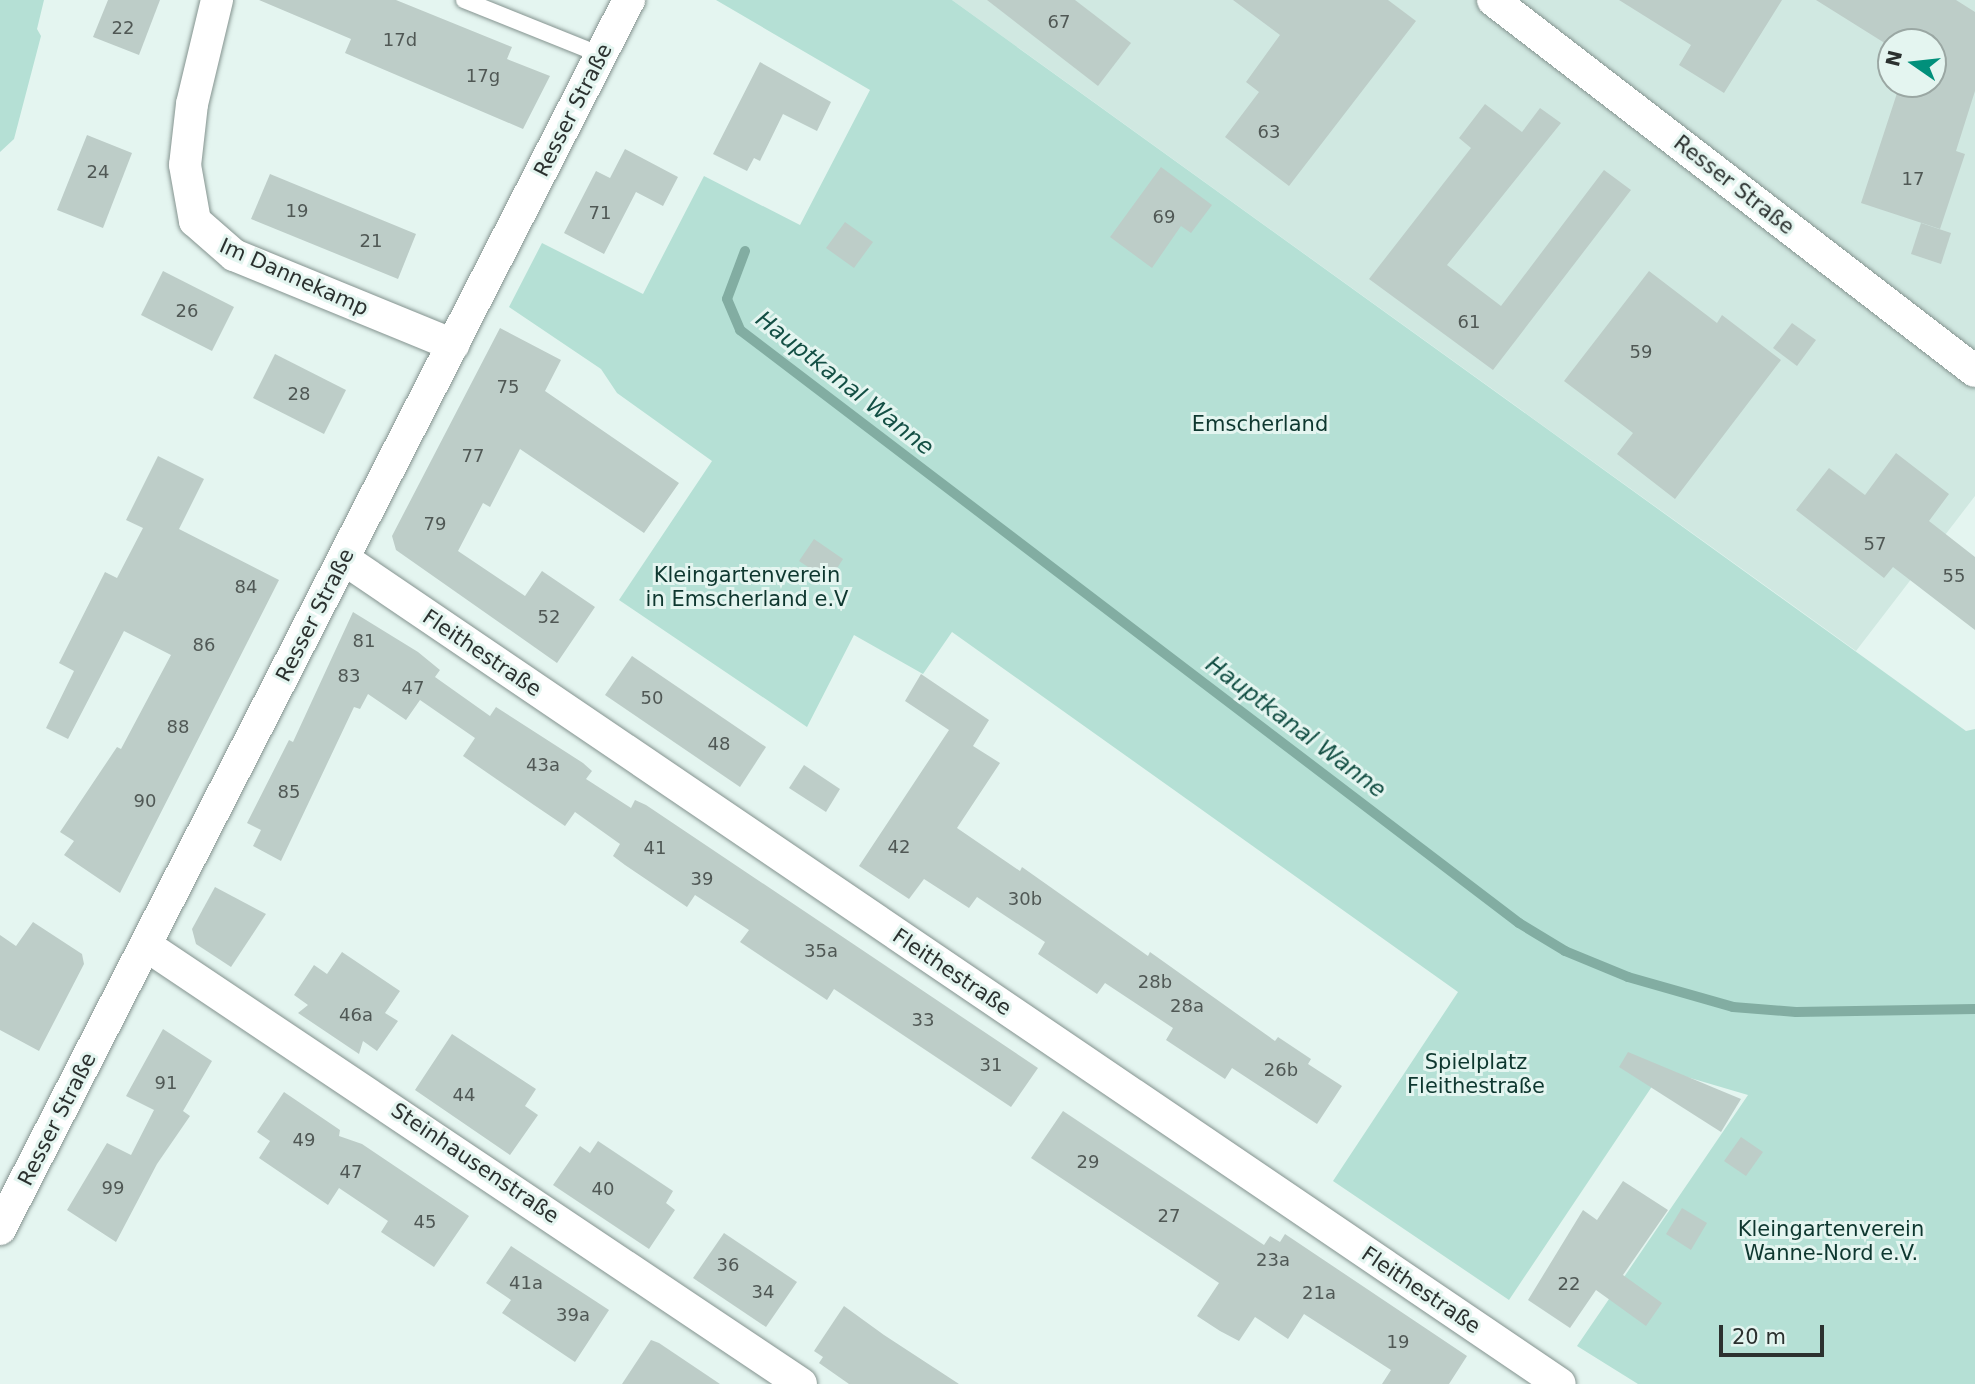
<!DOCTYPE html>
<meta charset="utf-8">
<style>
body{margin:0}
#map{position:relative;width:1975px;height:1384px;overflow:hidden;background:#e4f5f0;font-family:"DejaVu Sans",sans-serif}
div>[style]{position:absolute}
.built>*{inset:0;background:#d0e8e1}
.green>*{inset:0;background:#b5e0d5}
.stream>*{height:10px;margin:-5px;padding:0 5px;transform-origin:5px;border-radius:5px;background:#82ada2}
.building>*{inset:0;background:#bdcdc8}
.roads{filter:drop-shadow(0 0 2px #84938f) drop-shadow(0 0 2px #84938f)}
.service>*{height:16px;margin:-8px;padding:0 8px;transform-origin:8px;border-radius:8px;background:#fff}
.minor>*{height:32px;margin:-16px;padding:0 16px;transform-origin:16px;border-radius:16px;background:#fff}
span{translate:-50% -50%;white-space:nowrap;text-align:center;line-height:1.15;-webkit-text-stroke:6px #e4f5f0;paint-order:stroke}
.number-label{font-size:18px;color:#505855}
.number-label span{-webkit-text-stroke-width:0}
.street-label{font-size:21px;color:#2b312f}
.park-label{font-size:21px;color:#0e372f}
.water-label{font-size:23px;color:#134f44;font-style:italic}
.north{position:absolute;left:1877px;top:28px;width:70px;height:70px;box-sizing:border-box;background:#e4f5f0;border:2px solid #9aa7a3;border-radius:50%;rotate:284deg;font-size:19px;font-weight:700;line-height:28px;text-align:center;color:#2b312f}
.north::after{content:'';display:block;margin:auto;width:24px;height:32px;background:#01907b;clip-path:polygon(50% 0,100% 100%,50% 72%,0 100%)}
.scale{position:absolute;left:1719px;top:1325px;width:105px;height:32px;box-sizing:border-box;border:4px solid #2b312f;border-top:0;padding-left:9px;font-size:21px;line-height:24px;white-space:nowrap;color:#2b312f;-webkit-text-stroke:5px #e4f5f0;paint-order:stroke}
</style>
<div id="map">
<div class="built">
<div style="clip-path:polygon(evenodd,952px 0,1975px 0,1975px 496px,1856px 651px,952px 0,1891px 42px,1933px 42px,1933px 84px,1891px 84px,1891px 42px)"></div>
</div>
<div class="green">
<div style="clip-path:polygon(0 0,44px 0,37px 29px,41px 36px,14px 139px,0 152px)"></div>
<div style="clip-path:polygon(716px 0,952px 0,1966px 731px,1975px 729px,1975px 1384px,1638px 1384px,1577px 1346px,1748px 1095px,1663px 1070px,1509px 1300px,1333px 1181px,1458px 992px,952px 632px,923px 674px,854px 635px,807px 727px,619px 600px,712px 461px,617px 393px,601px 369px,509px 307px,542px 243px,643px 294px,704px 176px,800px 225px,870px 90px)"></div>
</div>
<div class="stream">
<div style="left:745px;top:251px;width:51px;rotate:110.6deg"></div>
<div style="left:727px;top:299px;width:34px;rotate:67deg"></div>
<div style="left:740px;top:330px;width:979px;rotate:37.28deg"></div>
<div style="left:1519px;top:923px;width:54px;rotate:31.3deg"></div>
<div style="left:1565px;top:951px;width:68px;rotate:22.4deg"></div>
<div style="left:1628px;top:977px;width:109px;rotate:15.9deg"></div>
<div style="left:1733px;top:1007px;width:63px;rotate:4.5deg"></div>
<div style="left:1796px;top:1012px;width:179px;rotate:-1deg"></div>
</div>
<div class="building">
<div style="clip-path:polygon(108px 0,160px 0,139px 55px,93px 37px)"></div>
<div style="clip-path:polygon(259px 0,396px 0,512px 47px,507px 59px,550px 76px,523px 129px,345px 53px,351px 39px)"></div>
<div style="clip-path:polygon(987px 0,1075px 0,1131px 43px,1098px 86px)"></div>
<div style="clip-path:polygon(1233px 0,1388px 0,1416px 21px,1289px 186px,1225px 137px,1259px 92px,1246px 82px,1280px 35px)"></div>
<div style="clip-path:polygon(1619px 0,1782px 0,1724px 93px,1679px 65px,1691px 45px)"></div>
<div style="clip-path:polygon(1816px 0,1956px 0,1975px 12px,1975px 91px,1956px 151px,1965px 154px,1940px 229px,1861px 203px,1900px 84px,1933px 84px,1933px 42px,1891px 42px,1891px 47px)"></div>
<div style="clip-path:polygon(760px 62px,831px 102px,817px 131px,783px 114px,760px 161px,754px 158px,747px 171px,713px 154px)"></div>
<div style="clip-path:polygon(1485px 104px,1522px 132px,1540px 108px,1561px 123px,1447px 265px,1501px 306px,1604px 170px,1631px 190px,1493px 370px,1369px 279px,1471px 148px,1459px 138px)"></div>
<div style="clip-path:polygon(87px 135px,132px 153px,103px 228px,57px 210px)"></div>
<div style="clip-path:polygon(625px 149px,678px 177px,663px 206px,636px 192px,604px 254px,564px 233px,596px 171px,610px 178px)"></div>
<div style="clip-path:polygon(1161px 167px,1212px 205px,1191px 233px,1181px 226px,1152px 268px,1110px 237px)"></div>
<div style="clip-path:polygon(270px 174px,416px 234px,398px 279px,251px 219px)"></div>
<div style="clip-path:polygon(845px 222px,873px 242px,854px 268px,826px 248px)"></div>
<div style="clip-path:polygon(1921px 223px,1951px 233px,1941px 264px,1911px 254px)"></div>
<div style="clip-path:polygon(163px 271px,234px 307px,212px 351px,141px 315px)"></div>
<div style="clip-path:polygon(1649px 271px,1717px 323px,1722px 315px,1781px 360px,1675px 499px,1617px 454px,1633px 433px,1564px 381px)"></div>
<div style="clip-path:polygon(1792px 323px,1816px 340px,1797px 366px,1773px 348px)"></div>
<div style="clip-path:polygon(500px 328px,561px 360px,545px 391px,679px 483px,644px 533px,520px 449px,490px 507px,483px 503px,458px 551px,525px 596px,542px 571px,595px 607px,557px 663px,396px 550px,392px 536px)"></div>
<div style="clip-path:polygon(275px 354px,346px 390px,324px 434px,253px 398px)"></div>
<div style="clip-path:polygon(1896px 453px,1949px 494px,1929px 521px,1975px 557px,1975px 630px,1893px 567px,1884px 578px,1796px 510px,1829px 468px,1865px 495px)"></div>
<div style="clip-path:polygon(158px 456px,204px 479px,179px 529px,279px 580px,120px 893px,64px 855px,74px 841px,60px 832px,117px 747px,121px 749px,171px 655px,124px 631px,68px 739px,46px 728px,74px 671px,59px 663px,105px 572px,117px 578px,143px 528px,126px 520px)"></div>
<div style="clip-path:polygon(814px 539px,843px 559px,829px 581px,799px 561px)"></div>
<div style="clip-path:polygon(353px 612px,418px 652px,440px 670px,435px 677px,490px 716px,496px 707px,583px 763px,592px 771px,586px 779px,631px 808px,635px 800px,646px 805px,1038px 1068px,1011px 1107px,834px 989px,827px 1000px,740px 942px,749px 930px,695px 895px,687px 907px,625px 865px,613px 856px,620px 844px,575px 812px,565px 826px,534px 805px,463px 756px,475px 738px,420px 700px,406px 720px,368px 694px,360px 709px,354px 707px,281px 861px,253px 846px,261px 830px,247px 823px,289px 740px,293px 742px)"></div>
<div style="clip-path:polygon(632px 656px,766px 747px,740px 787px,605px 695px)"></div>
<div style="clip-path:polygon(921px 674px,989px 720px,973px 746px,1000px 763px,957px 828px,1020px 871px,1022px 867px,1148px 956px,1150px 952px,1275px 1041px,1278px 1037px,1311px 1059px,1308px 1064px,1342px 1086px,1317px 1124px,1232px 1068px,1225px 1079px,1166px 1040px,1173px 1028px,1105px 983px,1097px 994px,1038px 954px,1045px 942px,977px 897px,969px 908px,924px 879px,909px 899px,859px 866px,949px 730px,905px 701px)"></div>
<div style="clip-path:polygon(804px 765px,840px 789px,826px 812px,789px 788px)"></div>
<div style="clip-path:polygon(215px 887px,266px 914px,231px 967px,196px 944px,192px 929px)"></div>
<div style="clip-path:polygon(33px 922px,82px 954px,84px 964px,39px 1051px,0 1030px,0 935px,16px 946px)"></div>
<div style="clip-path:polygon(342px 952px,400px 991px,385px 1013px,398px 1021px,377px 1051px,363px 1041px,359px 1054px,298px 1013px,308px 1005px,294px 995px,314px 965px,327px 974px)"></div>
<div style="clip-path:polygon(163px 1029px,212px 1061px,183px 1111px,190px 1116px,157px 1164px,116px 1242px,67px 1210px,107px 1143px,131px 1155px,154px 1110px,126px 1096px)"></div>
<div style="clip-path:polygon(452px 1034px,536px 1089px,525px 1106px,538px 1115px,510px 1155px,415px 1090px)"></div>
<div style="clip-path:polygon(1628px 1052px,1741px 1099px,1721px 1132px,1619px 1067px)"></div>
<div style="clip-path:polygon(284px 1092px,340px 1130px,339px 1136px,362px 1144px,469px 1216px,434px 1267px,381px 1232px,388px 1221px,339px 1188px,328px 1205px,259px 1158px,270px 1141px,257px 1132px)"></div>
<div style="clip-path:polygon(1063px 1111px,1264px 1245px,1270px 1236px,1280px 1242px,1285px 1234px,1467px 1356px,1449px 1384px,1382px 1384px,1391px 1370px,1304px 1314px,1288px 1339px,1255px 1317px,1239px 1341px,1220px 1331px,1197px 1316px,1219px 1283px,1031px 1158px)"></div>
<div style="clip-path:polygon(1741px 1137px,1763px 1152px,1746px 1176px,1724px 1161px)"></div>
<div style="clip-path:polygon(598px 1141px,673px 1191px,666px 1203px,675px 1210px,649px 1249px,553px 1185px,580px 1146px,590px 1153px)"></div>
<div style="clip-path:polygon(1623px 1181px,1668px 1210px,1623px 1275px,1662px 1303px,1646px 1326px,1596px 1290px,1570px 1328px,1528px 1300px,1583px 1210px,1597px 1220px)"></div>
<div style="clip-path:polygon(1682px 1208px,1707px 1223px,1691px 1250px,1666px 1234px)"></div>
<div style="clip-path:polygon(724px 1233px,797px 1282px,766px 1327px,693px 1278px)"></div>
<div style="clip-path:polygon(511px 1246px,609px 1310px,575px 1362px,502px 1313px,511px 1300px,486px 1283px)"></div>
<div style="clip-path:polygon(844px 1306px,884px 1335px,959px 1384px,849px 1384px,819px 1363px,823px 1357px,814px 1351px)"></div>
<div style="clip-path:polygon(651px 1340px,659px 1343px,720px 1384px,622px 1384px)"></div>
</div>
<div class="roads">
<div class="service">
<div style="left:464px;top:0;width:148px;rotate:21.9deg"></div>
</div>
<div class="minor">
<div style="left:217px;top:0;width:107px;rotate:103.5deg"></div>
<div style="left:192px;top:104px;width:61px;rotate:96.5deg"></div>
<div style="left:185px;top:165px;width:57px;rotate:79.9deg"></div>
<div style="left:195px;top:221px;width:52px;rotate:41.1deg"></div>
<div style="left:234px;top:255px;width:237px;rotate:22.3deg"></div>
<div style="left:1493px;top:0;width:608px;rotate:37.59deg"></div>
<div style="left:344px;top:559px;width:1469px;rotate:34.16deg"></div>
<div style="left:147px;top:946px;width:787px;rotate:33.81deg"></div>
<div style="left:0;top:1229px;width:1381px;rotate:-62.9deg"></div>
</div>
</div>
<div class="number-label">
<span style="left:1059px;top:22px">67</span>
<span style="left:123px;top:28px">22</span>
<span style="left:400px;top:40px">17d</span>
<span style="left:483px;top:76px">17g</span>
<span style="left:1269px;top:132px">63</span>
<span style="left:98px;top:172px">24</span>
<span style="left:1913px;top:179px">17</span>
<span style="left:297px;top:211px">19</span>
<span style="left:600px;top:213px">71</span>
<span style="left:1164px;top:217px">69</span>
<span style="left:371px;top:241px">21</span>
<span style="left:187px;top:311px">26</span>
<span style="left:1469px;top:322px">61</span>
<span style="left:1641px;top:352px">59</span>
<span style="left:508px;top:387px">75</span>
<span style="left:299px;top:394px">28</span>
<span style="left:473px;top:456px">77</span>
<span style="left:435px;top:524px">79</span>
<span style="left:1875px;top:544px">57</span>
<span style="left:1954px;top:576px">55</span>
<span style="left:246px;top:587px">84</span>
<span style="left:549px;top:617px">52</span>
<span style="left:364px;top:641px">81</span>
<span style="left:204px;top:645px">86</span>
<span style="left:349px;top:676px">83</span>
<span style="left:413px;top:688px">47</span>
<span style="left:652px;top:698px">50</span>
<span style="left:178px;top:727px">88</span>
<span style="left:719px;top:744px">48</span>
<span style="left:543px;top:765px">43a</span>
<span style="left:289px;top:792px">85</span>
<span style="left:145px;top:801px">90</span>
<span style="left:899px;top:847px">42</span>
<span style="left:655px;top:848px">41</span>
<span style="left:702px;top:879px">39</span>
<span style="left:1025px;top:899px">30b</span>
<span style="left:821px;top:951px">35a</span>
<span style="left:1155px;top:982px">28b</span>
<span style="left:1187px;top:1006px">28a</span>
<span style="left:356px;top:1015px">46a</span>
<span style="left:923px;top:1020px">33</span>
<span style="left:991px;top:1065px">31</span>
<span style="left:1281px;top:1070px">26b</span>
<span style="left:166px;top:1083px">91</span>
<span style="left:464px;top:1095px">44</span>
<span style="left:304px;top:1140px">49</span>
<span style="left:1088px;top:1162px">29</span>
<span style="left:351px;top:1172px">47</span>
<span style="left:113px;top:1188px">99</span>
<span style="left:603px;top:1189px">40</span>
<span style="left:1169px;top:1216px">27</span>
<span style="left:425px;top:1222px">45</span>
<span style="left:1273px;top:1260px">23a</span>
<span style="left:728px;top:1265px">36</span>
<span style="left:526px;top:1283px">41a</span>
<span style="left:1569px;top:1284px">22</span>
<span style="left:763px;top:1292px">34</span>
<span style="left:1319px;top:1293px">21a</span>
<span style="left:573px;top:1315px">39a</span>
<span style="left:1398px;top:1342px">19</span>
</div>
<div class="street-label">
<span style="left:573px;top:110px;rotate:-63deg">Resser Straße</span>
<span style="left:1734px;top:185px;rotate:38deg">Resser Straße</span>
<span style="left:294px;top:277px;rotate:24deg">Im Dannekamp</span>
<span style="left:315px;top:615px;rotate:-63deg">Resser Straße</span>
<span style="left:482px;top:653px;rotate:34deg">Fleithestraße</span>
<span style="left:952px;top:972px;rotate:34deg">Fleithestraße</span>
<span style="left:57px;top:1119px;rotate:-63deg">Resser Straße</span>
<span style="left:475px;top:1163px;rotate:34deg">Steinhausenstraße</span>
<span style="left:1421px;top:1290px;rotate:34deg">Fleithestraße</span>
</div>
<div class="park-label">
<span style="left:1260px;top:424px">Emscherland</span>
<span style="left:747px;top:587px">Kleingartenverein<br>in Emscherland e.V</span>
<span style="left:1476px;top:1074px">Spielplatz<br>Fleithestraße</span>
<span style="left:1831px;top:1241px">Kleingartenverein<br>Wanne-Nord e.V.</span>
</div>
<div class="water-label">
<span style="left:845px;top:383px;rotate:38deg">Hauptkanal Wanne</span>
<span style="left:1296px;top:727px;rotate:37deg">Hauptkanal Wanne</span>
</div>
<div class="north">N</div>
<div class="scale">20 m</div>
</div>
